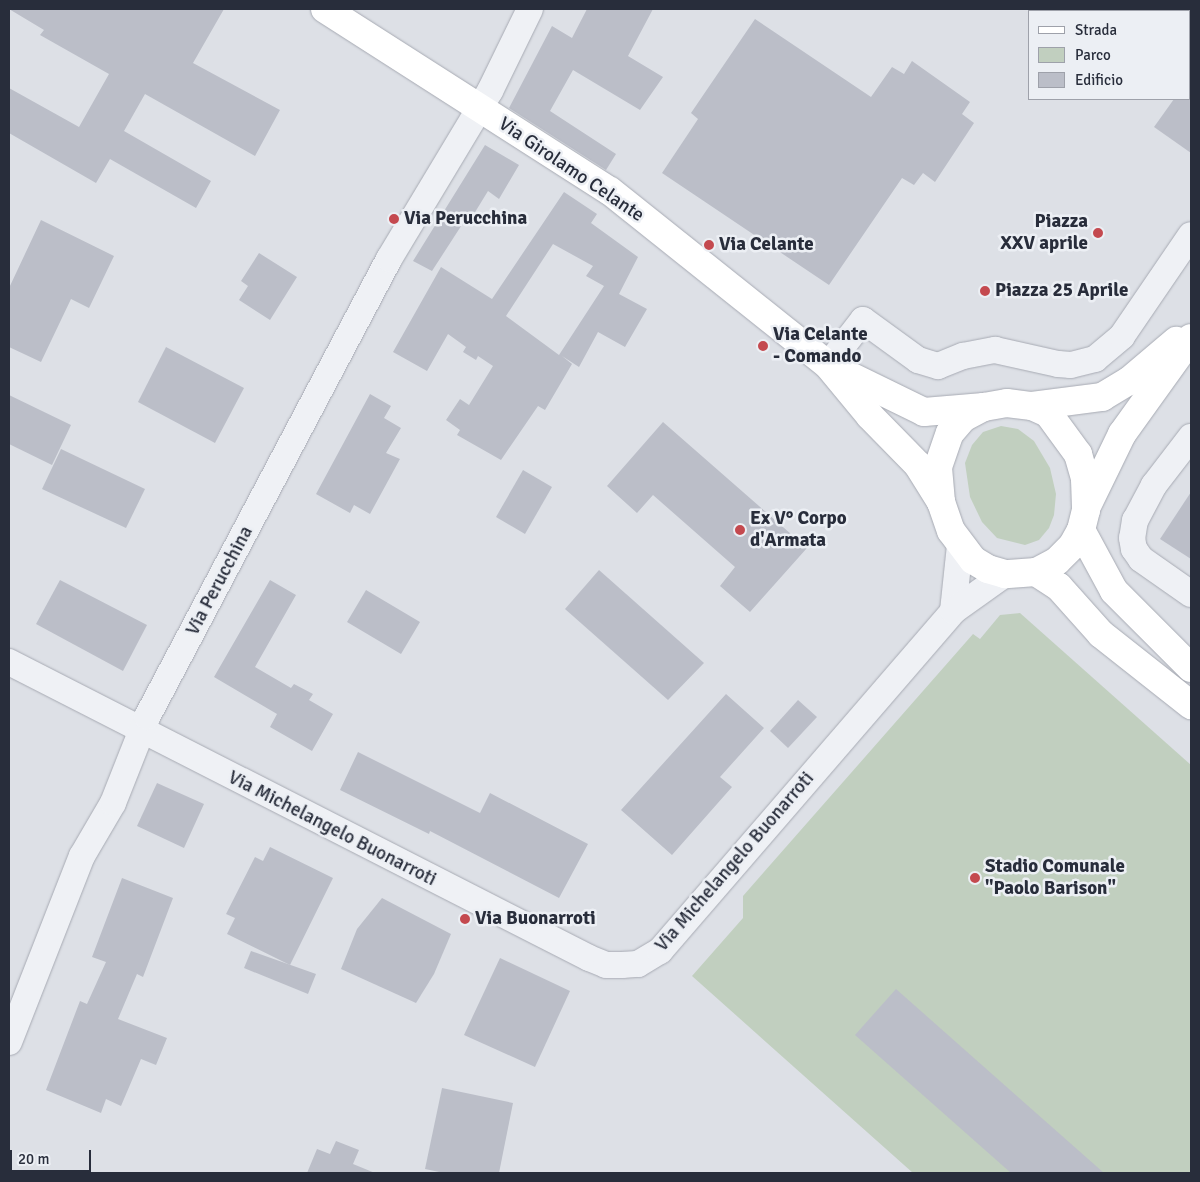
<!DOCTYPE html>
<meta charset="utf-8">
<style>
body{margin:0}
#map{position:relative;width:1200px;height:1182px;overflow:hidden;background:#dde0e6;font-family:Signika,sans-serif}
div>[style]{position:absolute}
.green>*{inset:0;background:#c1cfbf}
.building>*{inset:0;background:#bbbec8}
.roads{filter:drop-shadow(0 0 1px #a7aab3) drop-shadow(0 0 1px #a7aab3)}
.minor>*{height:26px;margin:-13px;padding:0 13px;transform-origin:13px;border-radius:13px;background:#eff1f5}
.secondary>*{height:28px;margin:-14px;padding:0 14px;transform-origin:14px;border-radius:14px;background:#fff}
.primary>*{height:28px;margin:-14px;padding:0 14px;transform-origin:14px;border-radius:14px;background:#fff}
.dots>*{width:14px;height:14px;translate:-50% -50%;box-sizing:border-box;border:2px solid #eceff4;border-radius:50%}
span{translate:-50% -50%;white-space:nowrap;text-align:center;line-height:1.15;-webkit-text-stroke:5px #eceff4;paint-order:stroke}
.street-label{font-size:19px;color:#282d3b}
.poi-label{font-size:19px;color:#282d3b;font-weight:700}
.left{translate:0 -50%;text-align:left}
.right{translate:-100% -50%;text-align:right}
.frame{position:absolute;inset:0;border:10px solid #282d3b;pointer-events:none}
.legend{position:absolute;left:1028px;top:10px;width:162px;height:90px;box-sizing:border-box;background:#eceff4;border:1px solid #9ea1aa;margin:0;padding:6px 9px;list-style:none;font-size:15px;color:#282d3b}
.legend li{display:flex;align-items:center;gap:10px;height:25px}
.legend b{width:25px;border:1px solid #9ea1aa}
.scale{position:absolute;left:10px;top:1150px;width:81px;height:22px;box-sizing:border-box;border:2px solid #282d3b;border-top:0;padding-left:6px;font-size:15px;line-height:18px;white-space:nowrap;color:#282d3b;-webkit-text-stroke:4px #eceff4;paint-order:stroke}
</style>
<div id="map">
<div class="green">
<div style="clip-path:polygon(1001px 426px,1018px 429px,1034px 441px,1050px 468px,1056px 494px,1054px 515px,1049px 528px,1039px 540px,1025px 545px,997px 538px,982px 522px,970px 497px,965px 463px,972px 445px,983px 432px)"></div>
<div style="clip-path:polygon(1020px 613px,1191px 765px,1191px 1173px,913px 1173px,692px 976px,743px 918px,743px 896px,973px 634px,980px 639px,1000px 615px)"></div>
</div>
<div class="building">
<div style="clip-path:polygon(9px 9px,224px 9px,193px 63px,280px 110px,255px 156px,145px 94px,124px 131px,211px 181px,196px 208px,110px 159px,96px 183px,9px 133px,9px 88px,79px 127px,109px 74px,40px 35px,44px 30px)"></div>
<div style="clip-path:polygon(587px 9px,653px 9px,628px 56px,663px 77px,640px 110px,573px 70px,550px 111px,616px 154px,606px 170px,509px 108px,552px 26px,572px 38px)"></div>
<div style="clip-path:polygon(755px 19px,871px 97px,892px 67px,904px 74px,912px 61px,970px 102px,962px 114px,974px 123px,935px 182px,923px 173px,914px 185px,902px 178px,829px 285px,662px 173px,698px 119px,691px 113px)"></div>
<div style="clip-path:polygon(1174px 99px,1191px 99px,1191px 153px,1154px 127px)"></div>
<div style="clip-path:polygon(485px 145px,519px 165px,499px 199px,488px 191px,469px 222px,465px 220px,432px 271px,413px 261px)"></div>
<div style="clip-path:polygon(evenodd,564px 192px,597px 214px,591px 223px,638px 257px,619px 294px,647px 309px,625px 347px,598px 332px,579px 367px,562px 356px,572px 364px,545px 410px,538px 406px,501px 460px,457px 435px,460px 430px,446px 420px,460px 399px,469px 405px,493px 366px,478px 356px,476px 360px,463px 352px,466px 347px,448px 334px,427px 371px,393px 352px,441px 267px,492px 299px,564px 192px,553px 244px,593px 266px,586px 276px,604px 286px,559px 355px,506px 316px,553px 244px)"></div>
<div style="clip-path:polygon(41px 220px,114px 256px,89px 308px,71px 299px,41px 362px,9px 347px,9px 288px)"></div>
<div style="clip-path:polygon(259px 253px,297px 277px,270px 320px,239px 300px,248px 286px,241px 281px)"></div>
<div style="clip-path:polygon(166px 347px,244px 388px,215px 443px,138px 402px)"></div>
<div style="clip-path:polygon(370px 394px,391px 406px,384px 418px,401px 428px,386px 453px,400px 459px,370px 514px,354px 505px,350px 513px,316px 494px)"></div>
<div style="clip-path:polygon(9px 395px,71px 425px,52px 465px,9px 444px)"></div>
<div style="clip-path:polygon(663px 422px,807px 548px,750px 612px,720px 586px,735px 567px,653px 495px,637px 513px,607px 486px)"></div>
<div style="clip-path:polygon(61px 449px,145px 489px,126px 528px,42px 489px)"></div>
<div style="clip-path:polygon(523px 470px,552px 487px,525px 534px,496px 517px)"></div>
<div style="clip-path:polygon(1191px 492px,1191px 559px,1160px 539px)"></div>
<div style="clip-path:polygon(599px 570px,704px 663px,668px 700px,565px 609px)"></div>
<div style="clip-path:polygon(60px 580px,147px 625px,123px 671px,36px 624px)"></div>
<div style="clip-path:polygon(270px 580px,296px 595px,255px 667px,291px 688px,294px 684px,313px 694px,309px 700px,333px 714px,312px 751px,270px 727px,277px 714px,214px 677px)"></div>
<div style="clip-path:polygon(366px 590px,420px 622px,401px 654px,347px 622px)"></div>
<div style="clip-path:polygon(726px 694px,764px 728px,720px 777px,732px 787px,672px 855px,621px 810px)"></div>
<div style="clip-path:polygon(798px 700px,817px 717px,788px 748px,770px 731px)"></div>
<div style="clip-path:polygon(358px 752px,480px 813px,490px 793px,588px 844px,559px 898px,430px 831px,429px 834px,340px 790px)"></div>
<div style="clip-path:polygon(157px 783px,204px 804px,184px 848px,137px 826px)"></div>
<div style="clip-path:polygon(270px 847px,333px 878px,290px 965px,227px 934px,235px 918px,226px 914px,255px 857px,263px 861px)"></div>
<div style="clip-path:polygon(122px 878px,173px 898px,143px 977px,137px 974px,118px 1019px,167px 1038px,156px 1065px,141px 1059px,121px 1106px,106px 1099px,101px 1113px,46px 1090px,80px 1001px,87px 1004px,106px 962px,92px 957px)"></div>
<div style="clip-path:polygon(382px 898px,451px 934px,434px 974px,416px 1003px,341px 969px,357px 929px)"></div>
<div style="clip-path:polygon(251px 951px,316px 974px,308px 994px,244px 968px)"></div>
<div style="clip-path:polygon(500px 958px,570px 991px,535px 1067px,464px 1035px)"></div>
<div style="clip-path:polygon(896px 989px,1104px 1173px,1011px 1173px,855px 1035px)"></div>
<div style="clip-path:polygon(442px 1088px,513px 1103px,499px 1173px,444px 1173px,425px 1169px)"></div>
<div style="clip-path:polygon(336px 1141px,359px 1150px,353px 1164px,375px 1173px,307px 1173px,317px 1149px,330px 1154px)"></div>
</div>
<div class="roads">
<div class="minor">
<div style="left:828px;top:365px;width:57px;rotate:-52.1deg"></div>
<div style="left:863px;top:320px;width:68px;rotate:36deg"></div>
<div style="left:918px;top:360px;width:21px;rotate:17deg"></div>
<div style="left:938px;top:366px;width:27px;rotate:-22deg"></div>
<div style="left:963px;top:356px;width:33px;rotate:-11deg"></div>
<div style="left:995px;top:350px;width:65px;rotate:12.5deg"></div>
<div style="left:1058px;top:364px;width:13px;rotate:4deg"></div>
<div style="left:1071px;top:365px;width:25px;rotate:-14deg"></div>
<div style="left:1095px;top:359px;width:35px;rotate:-40deg"></div>
<div style="left:1122px;top:336px;width:122px;rotate:-55.7deg"></div>
<div style="left:1191px;top:437px;width:61px;rotate:127.6deg"></div>
<div style="left:1154px;top:485px;width:40px;rotate:118deg"></div>
<div style="left:1135px;top:520px;width:18px;rotate:99deg"></div>
<div style="left:1132px;top:538px;width:11px;rotate:80deg"></div>
<div style="left:1134px;top:549px;width:12px;rotate:55deg"></div>
<div style="left:1141px;top:559px;width:61px;rotate:35deg"></div>
<div style="left:953px;top:611px;width:65px;rotate:-83.9deg"></div>
<div style="left:9px;top:662px;width:651px;rotate:27.04deg"></div>
<div style="left:589px;top:958px;width:18px;rotate:22deg"></div>
<div style="left:606px;top:965px;width:16px"></div>
<div style="left:622px;top:965px;width:16px;rotate:-4deg"></div>
<div style="left:638px;top:964px;width:26px;rotate:-31deg"></div>
<div style="left:660px;top:951px;width:449px;rotate:-49.2deg"></div>
<div style="left:953px;top:611px;width:64px;rotate:-35.4deg"></div>
<div style="left:9px;top:1042px;width:200px;rotate:-68.6deg"></div>
<div style="left:82px;top:856px;width:61px;rotate:-59.7deg"></div>
<div style="left:113px;top:803px;width:92px;rotate:-68.4deg"></div>
<div style="left:147px;top:717px;width:518px;rotate:-62.15deg"></div>
<div style="left:389px;top:259px;width:196px;rotate:-59deg"></div>
<div style="left:490px;top:91px;width:91px;rotate:-64deg"></div>
</div>
<div class="secondary">
<div style="left:325px;top:9px;width:338px;rotate:32.6deg"></div>
<div style="left:610px;top:191px;width:279px;rotate:38.6deg"></div>
<div style="left:828px;top:365px;width:66px;rotate:50.5deg"></div>
<div style="left:870px;top:416px;width:69px;rotate:45.6deg"></div>
<div style="left:918px;top:465px;width:44px;rotate:58.1deg"></div>
<div style="left:836px;top:369px;width:98px;rotate:26deg"></div>
<div style="left:924px;top:412px;width:60px;rotate:-4.8deg"></div>
</div>
<div class="primary">
<div style="left:1007px;top:403px;width:25px;rotate:7deg"></div>
<div style="left:1032px;top:406px;width:17px;rotate:24deg"></div>
<div style="left:1048px;top:413px;width:51px;rotate:53.8deg"></div>
<div style="left:1078px;top:454px;width:26px;rotate:74deg"></div>
<div style="left:1085px;top:479px;width:31px;rotate:88deg"></div>
<div style="left:1086px;top:510px;width:21px;rotate:104deg"></div>
<div style="left:1081px;top:530px;width:18px;rotate:119deg"></div>
<div style="left:1072px;top:546px;width:21px;rotate:135deg"></div>
<div style="left:1057px;top:561px;width:24px;rotate:152deg"></div>
<div style="left:1036px;top:572px;width:31px;rotate:176deg"></div>
<div style="left:1005px;top:574px;width:18px;rotate:-164deg"></div>
<div style="left:988px;top:569px;width:17px;rotate:-149deg"></div>
<div style="left:973px;top:560px;width:36px;rotate:-127deg"></div>
<div style="left:951px;top:531px;width:31px;rotate:-109deg"></div>
<div style="left:941px;top:502px;width:35px;rotate:-95deg"></div>
<div style="left:938px;top:467px;width:36px;rotate:-71deg"></div>
<div style="left:950px;top:433px;width:20px;rotate:-49deg"></div>
<div style="left:963px;top:418px;width:24px;rotate:-28deg"></div>
<div style="left:984px;top:407px;width:23px;rotate:-10deg"></div>
<div style="left:1032px;top:406px;width:71px;rotate:-7.3deg"></div>
<div style="left:1102px;top:397px;width:31px;rotate:-31deg"></div>
<div style="left:1129px;top:381px;width:62px;rotate:-40.4deg"></div>
<div style="left:1088px;top:504px;width:78px;rotate:-64.1deg"></div>
<div style="left:1122px;top:434px;width:118px;rotate:-54.3deg"></div>
<div style="left:1081px;top:530px;width:69px;rotate:61.6deg"></div>
<div style="left:1114px;top:591px;width:109px;rotate:45deg"></div>
<div style="left:1036px;top:572px;width:27px;rotate:33deg"></div>
<div style="left:1059px;top:587px;width:63px;rotate:48.2deg"></div>
<div style="left:1101px;top:634px;width:115px;rotate:38.3deg"></div>
</div>
</div>
<div class="dots">
<div style="left:394px;top:219px;background:#c4494f"></div>
<div style="left:1098px;top:233px;background:#c4494f"></div>
<div style="left:709px;top:245px;background:#c4494f"></div>
<div style="left:985px;top:291px;background:#c4494f"></div>
<div style="left:763px;top:346px;background:#c4494f"></div>
<div style="left:740px;top:530px;background:#c4494f"></div>
<div style="left:975px;top:878px;background:#c4494f"></div>
<div style="left:465px;top:919px;background:#c4494f"></div>
</div>
<div class="street-label">
<span style="left:571px;top:170px;rotate:34deg">Via Girolamo Celante</span>
<span style="left:220px;top:581px;rotate:-62deg">Via Perucchina</span>
<span style="left:332px;top:829px;rotate:27deg">Via Michelangelo Buonarroti</span>
<span style="left:735px;top:862px;rotate:-49deg">Via Michelangelo Buonarroti</span>
</div>
<div class="poi-label">
<span class="left" style="left:404px;top:219px">Via Perucchina</span>
<span class="right" style="left:1088px;top:233px">Piazza<br>XXV aprile</span>
<span class="left" style="left:719px;top:245px">Via Celante</span>
<span class="left" style="left:995px;top:291px">Piazza 25 Aprile</span>
<span class="left" style="left:773px;top:346px">Via Celante<br>- Comando</span>
<span class="left" style="left:750px;top:530px">Ex V° Corpo<br>d'Armata</span>
<span class="left" style="left:985px;top:878px">Stadio Comunale<br>"Paolo Barison"</span>
<span class="left" style="left:475px;top:919px">Via Buonarroti</span>
</div>
<div class="frame"></div>
<ul class="legend">
<li><b style="height:6px;background:#fff"></b>Strada</li>
<li><b style="height:14px;background:#c1cfbf"></b>Parco</li>
<li><b style="height:14px;background:#bbbec8"></b>Edificio</li>
</ul>
<div class="scale">20 m</div>
</div>
